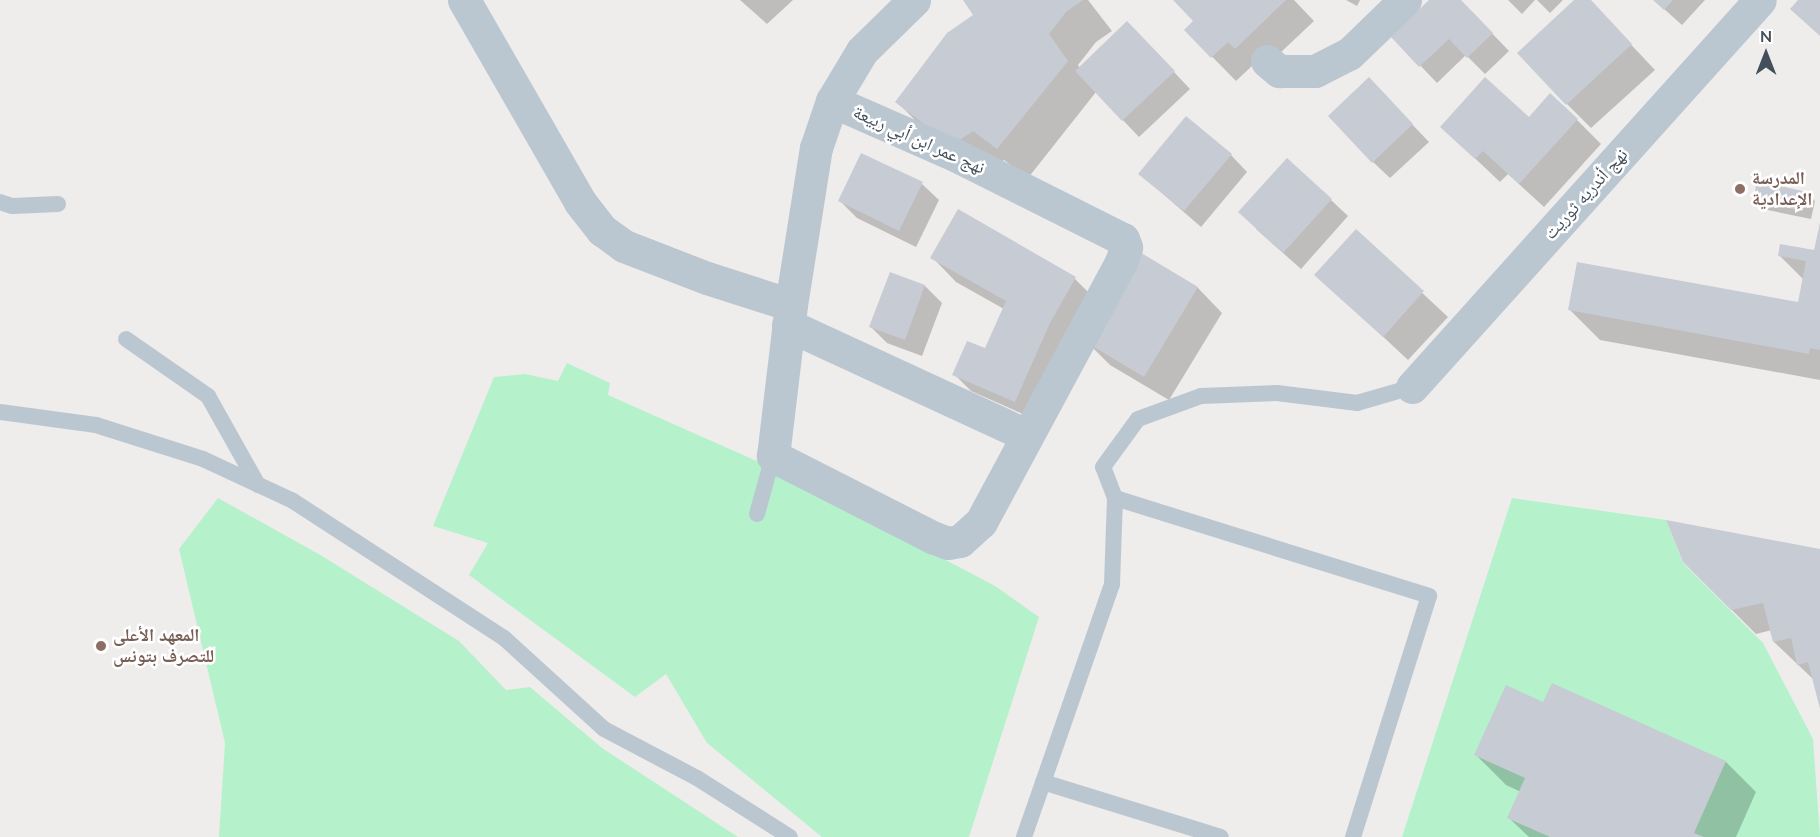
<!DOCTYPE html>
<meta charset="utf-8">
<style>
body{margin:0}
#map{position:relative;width:1820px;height:837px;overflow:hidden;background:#efecec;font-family:Mulish,"Noto Naskh Arabic",sans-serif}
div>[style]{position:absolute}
.green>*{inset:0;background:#b5f2cc}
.shadow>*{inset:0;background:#0003}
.building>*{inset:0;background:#c7cbd3}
.lane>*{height:16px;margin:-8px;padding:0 8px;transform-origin:8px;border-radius:8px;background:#bbc7d0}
.street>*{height:33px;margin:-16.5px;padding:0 16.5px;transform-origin:16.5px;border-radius:16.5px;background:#bbc7d0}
.dots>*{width:16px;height:16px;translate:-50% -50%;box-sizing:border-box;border:3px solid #fff;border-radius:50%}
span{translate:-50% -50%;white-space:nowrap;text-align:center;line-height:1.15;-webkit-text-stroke:5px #fff;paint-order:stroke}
.street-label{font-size:18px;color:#43505b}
.education-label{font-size:18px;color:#785e54;font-weight:700}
.left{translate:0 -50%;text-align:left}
.north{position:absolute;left:1736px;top:24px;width:60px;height:60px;-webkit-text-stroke:4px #fff;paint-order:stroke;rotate:0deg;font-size:16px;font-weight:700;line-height:24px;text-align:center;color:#43505b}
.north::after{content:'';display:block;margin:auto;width:21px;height:27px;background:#43505b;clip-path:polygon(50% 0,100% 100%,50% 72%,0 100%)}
</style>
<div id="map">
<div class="green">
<div style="clip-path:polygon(567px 363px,610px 383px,608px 395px,770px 467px,995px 586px,1039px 617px,969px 837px,822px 837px,707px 743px,666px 674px,635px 697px,469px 575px,488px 543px,433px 526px,494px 377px,525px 374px,558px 381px)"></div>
<div style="clip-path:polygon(218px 498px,322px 556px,459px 641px,506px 690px,530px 687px,602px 748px,738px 837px,219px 837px,225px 743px,179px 549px)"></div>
<div style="clip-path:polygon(1512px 498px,1666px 520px,1683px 563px,1763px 643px,1813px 739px,1820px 837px,1402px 837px)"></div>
</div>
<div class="shadow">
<div style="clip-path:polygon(740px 0,793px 0,767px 24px)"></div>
<div style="clip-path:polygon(964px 0,1088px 0,1112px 31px,1096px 42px,1078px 65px,1080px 68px,1144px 40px,1190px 89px,1139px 137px,1096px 92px,1028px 178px,1004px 160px,983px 174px,927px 132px,897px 102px,975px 15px)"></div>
<div style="clip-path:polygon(1175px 0,1294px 0,1314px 21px,1260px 72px,1253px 65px,1236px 81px,1186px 30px,1195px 21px)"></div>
<div style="clip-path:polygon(1346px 0,1360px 0,1357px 6px)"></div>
<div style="clip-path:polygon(1432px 0,1460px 0,1509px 51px,1485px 74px,1466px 55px,1437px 83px,1393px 37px)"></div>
<div style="clip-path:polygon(1508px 0,1535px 0,1522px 14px)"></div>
<div style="clip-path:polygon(1537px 0,1563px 0,1550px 13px)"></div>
<div style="clip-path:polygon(1576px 0,1589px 0,1655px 70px,1591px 128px,1567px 104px)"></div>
<div style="clip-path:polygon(1654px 0,1705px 0,1682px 25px)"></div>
<div style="clip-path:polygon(1385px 96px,1429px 142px,1390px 178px,1373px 162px)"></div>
<div style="clip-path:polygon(1529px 119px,1577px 120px,1601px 144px,1544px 207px,1508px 174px,1500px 182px,1442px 127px)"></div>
<div style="clip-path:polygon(1231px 155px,1247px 172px,1201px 227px,1140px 174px)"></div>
<div style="clip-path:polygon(922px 184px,939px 200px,916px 247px,857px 218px,840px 201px)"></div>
<div style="clip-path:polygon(1806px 193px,1815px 201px,1811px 219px,1763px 209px,1755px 200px)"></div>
<div style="clip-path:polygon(1331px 200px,1348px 216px,1301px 269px,1256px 229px)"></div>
<div style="clip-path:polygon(1820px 225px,1820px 380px,1600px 340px,1570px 310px,1799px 304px,1804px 280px,1779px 255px,1815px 252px)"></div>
<div style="clip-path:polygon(1356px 231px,1448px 317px,1408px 360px,1316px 274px)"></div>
<div style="clip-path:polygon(1138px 253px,1198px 288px,1222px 313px,1169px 400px,1110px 365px,1086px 341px)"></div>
<div style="clip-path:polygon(932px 257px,1075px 279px,1099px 303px,1032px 418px,971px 391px,954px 374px,986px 350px,1004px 309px,956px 282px)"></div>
<div style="clip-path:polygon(890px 274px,925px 286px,942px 303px,922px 356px,887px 343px,870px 326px)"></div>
<div style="clip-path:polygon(1820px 550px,1820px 706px,1813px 679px,1774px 642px,1772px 630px,1756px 634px,1684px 562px)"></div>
<div style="clip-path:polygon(1476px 755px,1726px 762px,1756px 792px,1736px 837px,1529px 837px,1509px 818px,1521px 792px,1506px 785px)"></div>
</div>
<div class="building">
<div style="clip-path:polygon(963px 0,1083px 0,1066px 12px,1049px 34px,1068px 61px,997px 149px,973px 131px,952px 145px,895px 102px,947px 33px,973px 15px)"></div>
<div style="clip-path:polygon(1173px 0,1286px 0,1235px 49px,1228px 42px,1211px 58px,1184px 30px,1193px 21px)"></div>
<div style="clip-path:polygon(1429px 0,1461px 0,1493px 33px,1467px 58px,1449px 39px,1419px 67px,1391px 37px)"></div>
<div style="clip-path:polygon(1574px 0,1591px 0,1632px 44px,1566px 105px,1517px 53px)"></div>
<div style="clip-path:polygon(1653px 0,1673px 0,1664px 10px)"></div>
<div style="clip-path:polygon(1798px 0,1820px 0,1820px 36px,1790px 9px)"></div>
<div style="clip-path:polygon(1127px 21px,1175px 71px,1122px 121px,1075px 71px)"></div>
<div style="clip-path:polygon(1369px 77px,1413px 124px,1372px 163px,1328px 116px)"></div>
<div style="clip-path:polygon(1485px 77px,1529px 117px,1550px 93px,1578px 119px,1519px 184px,1483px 151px,1475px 159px,1440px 127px)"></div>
<div style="clip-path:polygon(1186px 116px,1232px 154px,1184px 211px,1138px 174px)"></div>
<div style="clip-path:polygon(861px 153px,923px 182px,899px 231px,838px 201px)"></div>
<div style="clip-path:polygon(1287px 158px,1332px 199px,1283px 253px,1238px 212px)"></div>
<div style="clip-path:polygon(1757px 181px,1807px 192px,1803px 211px,1753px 201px)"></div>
<div style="clip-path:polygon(958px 209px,1076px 277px,1050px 323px,1015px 402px,952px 375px,967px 341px,985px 348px,1006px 301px,930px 258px)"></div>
<div style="clip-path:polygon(1820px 223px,1820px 350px,1810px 348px,1809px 354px,1568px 310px,1577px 262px,1798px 302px,1806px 261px,1778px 256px,1780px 244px,1814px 250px)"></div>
<div style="clip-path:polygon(1356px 229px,1424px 291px,1383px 337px,1314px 275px)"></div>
<div style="clip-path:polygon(1138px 251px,1198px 287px,1144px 377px,1084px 341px)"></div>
<div style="clip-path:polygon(890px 272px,925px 285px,905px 340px,869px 327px)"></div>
<div style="clip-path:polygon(1666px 520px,1820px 549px,1820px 709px,1808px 662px,1797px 665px,1791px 638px,1773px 642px,1763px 603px,1731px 610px,1683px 562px)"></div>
<div style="clip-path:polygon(1552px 683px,1726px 761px,1694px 833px,1704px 837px,1550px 837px,1507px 818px,1525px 778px,1474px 755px,1506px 685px,1543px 702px)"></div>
</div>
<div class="lane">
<div style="left:0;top:202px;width:13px;rotate:18deg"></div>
<div style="left:12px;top:206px;width:46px;rotate:-2.5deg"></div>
<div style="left:126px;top:339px;width:100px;rotate:34.8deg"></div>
<div style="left:208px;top:396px;width:102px;rotate:60.7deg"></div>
<div style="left:0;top:412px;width:97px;rotate:7.7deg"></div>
<div style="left:96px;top:425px;width:112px;rotate:17.6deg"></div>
<div style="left:203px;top:459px;width:99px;rotate:25deg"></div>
<div style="left:293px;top:501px;width:252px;rotate:33deg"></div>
<div style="left:504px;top:638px;width:135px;rotate:42.3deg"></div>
<div style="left:604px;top:729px;width:105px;rotate:27.8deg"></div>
<div style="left:697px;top:778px;width:110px;rotate:32.4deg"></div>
<div style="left:1115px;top:498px;width:329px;rotate:17.3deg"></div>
<div style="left:1429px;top:596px;width:253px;rotate:107.5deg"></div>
<div style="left:757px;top:514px;width:60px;rotate:-74.6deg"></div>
<div style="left:1043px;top:782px;width:186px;rotate:17.2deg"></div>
<div style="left:1024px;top:837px;width:268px;rotate:-70.8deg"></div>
<div style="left:1112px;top:584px;width:86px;rotate:-88deg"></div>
<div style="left:1115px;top:498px;width:33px;rotate:-111deg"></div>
<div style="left:1103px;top:467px;width:59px;rotate:-53.9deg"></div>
<div style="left:1138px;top:419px;width:67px;rotate:-20.1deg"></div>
<div style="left:1201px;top:396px;width:76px;rotate:-2.3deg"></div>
<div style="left:1277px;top:393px;width:81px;rotate:7.1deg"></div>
<div style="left:1357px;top:403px;width:57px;rotate:-16.2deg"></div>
</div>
<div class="street">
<div style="left:464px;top:0;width:233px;rotate:60.1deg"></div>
<div style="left:580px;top:202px;width:36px;rotate:52deg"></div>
<div style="left:602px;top:230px;width:27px;rotate:36deg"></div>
<div style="left:624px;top:246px;width:89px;rotate:21.1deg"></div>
<div style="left:707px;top:278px;width:88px;rotate:17.8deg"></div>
<div style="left:1267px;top:61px;width:16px;rotate:40deg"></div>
<div style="left:1279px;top:71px;width:36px"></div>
<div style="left:1315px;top:71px;width:38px;rotate:-27deg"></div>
<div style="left:1349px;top:54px;width:78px;rotate:-44deg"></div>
<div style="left:832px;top:101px;width:134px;rotate:23.7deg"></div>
<div style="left:955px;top:155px;width:188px;rotate:26.6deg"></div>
<div style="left:1123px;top:239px;width:9px;rotate:69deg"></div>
<div style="left:1126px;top:247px;width:16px;rotate:108deg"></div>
<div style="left:1121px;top:262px;width:295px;rotate:118.3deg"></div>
<div style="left:981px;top:522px;width:28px;rotate:138deg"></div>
<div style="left:960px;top:541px;width:12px;rotate:171deg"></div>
<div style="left:948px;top:543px;width:15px;rotate:-160deg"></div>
<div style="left:934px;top:538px;width:181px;rotate:-153deg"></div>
<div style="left:773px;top:456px;width:152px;rotate:-83.2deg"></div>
<div style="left:791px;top:305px;width:159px;rotate:-81deg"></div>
<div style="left:816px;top:148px;width:50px;rotate:-71.2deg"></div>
<div style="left:832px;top:101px;width:58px;rotate:-59deg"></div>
<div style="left:862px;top:51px;width:73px;rotate:-44.4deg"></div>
<div style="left:788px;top:325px;width:262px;rotate:24.8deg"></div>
<div style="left:1412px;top:387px;width:520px;rotate:-48.04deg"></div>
</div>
<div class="dots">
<div style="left:1740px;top:189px;background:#8d6e63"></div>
<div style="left:101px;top:646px;background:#8d6e63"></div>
</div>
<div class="street-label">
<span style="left:919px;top:140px;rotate:24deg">نهج عمر ابن أبي ربيعة</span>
<span style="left:1586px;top:194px;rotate:-48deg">نهج أندريه ثوريت</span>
</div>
<div class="education-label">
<span class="left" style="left:1752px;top:189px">المدرسة<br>الإعدادية</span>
<span class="left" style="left:113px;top:646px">المعهد الأعلى<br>للتصرف بتونس</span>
</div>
<div class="north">N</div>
</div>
